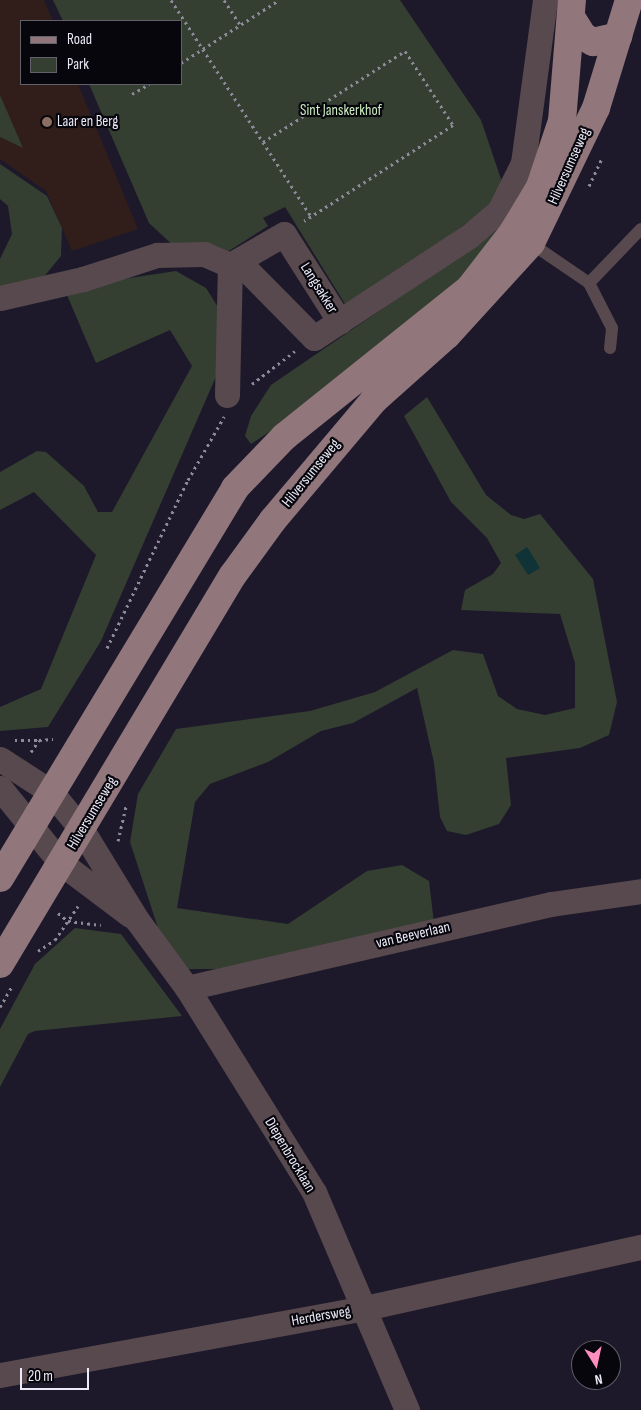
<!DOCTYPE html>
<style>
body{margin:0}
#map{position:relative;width:641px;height:1410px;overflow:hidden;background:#1d192b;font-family:"Sofia Sans Condensed",sans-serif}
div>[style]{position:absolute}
.education>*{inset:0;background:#311e1a}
.green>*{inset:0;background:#343e31}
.water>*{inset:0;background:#103337}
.path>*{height:3px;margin-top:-1.5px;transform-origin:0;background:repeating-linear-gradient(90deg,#8d8b9a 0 2.5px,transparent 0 6.5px)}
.lane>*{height:12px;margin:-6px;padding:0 6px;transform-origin:6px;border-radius:6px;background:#57494d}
.street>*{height:25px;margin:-12.5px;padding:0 12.5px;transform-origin:12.5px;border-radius:12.5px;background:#57494d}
.primary>*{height:28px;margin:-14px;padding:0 14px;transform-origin:14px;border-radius:14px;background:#91767c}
.dots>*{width:14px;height:14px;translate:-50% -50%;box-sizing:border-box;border:2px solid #07060d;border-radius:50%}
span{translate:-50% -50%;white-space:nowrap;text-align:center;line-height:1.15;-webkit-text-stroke:4.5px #07060d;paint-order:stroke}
.park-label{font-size:15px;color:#cbedbf}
.poi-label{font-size:15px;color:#ebeaf6}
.left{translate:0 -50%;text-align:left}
.street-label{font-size:15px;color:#ebeaf6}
.legend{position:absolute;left:20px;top:20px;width:162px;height:65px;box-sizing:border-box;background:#07060d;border:1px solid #62616a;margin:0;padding:6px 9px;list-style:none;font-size:15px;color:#ebeaf6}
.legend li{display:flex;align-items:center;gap:10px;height:25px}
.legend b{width:25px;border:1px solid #62616a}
.north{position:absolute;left:571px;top:1340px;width:50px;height:50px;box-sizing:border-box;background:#07060d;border:1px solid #62616a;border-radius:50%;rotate:170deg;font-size:14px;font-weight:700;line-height:20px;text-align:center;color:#ebeaf6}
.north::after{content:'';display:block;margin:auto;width:18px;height:22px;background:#fd8ebf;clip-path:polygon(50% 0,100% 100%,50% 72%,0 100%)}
.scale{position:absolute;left:20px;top:1368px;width:69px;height:22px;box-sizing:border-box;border:2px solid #ebeaf6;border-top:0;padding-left:6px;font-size:15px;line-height:18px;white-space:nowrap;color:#ebeaf6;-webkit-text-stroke:4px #07060d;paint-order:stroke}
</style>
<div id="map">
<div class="education">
<div style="clip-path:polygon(0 0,44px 0,53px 21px,21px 21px,21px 84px,78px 84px,138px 229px,72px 251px,46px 191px,0 159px)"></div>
</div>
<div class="green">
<div style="clip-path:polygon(53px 0,400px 0,481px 120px,503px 185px,493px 203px,448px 237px,345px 304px,285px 207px,263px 218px,268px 226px,224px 254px,177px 249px,149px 223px,89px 84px,181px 84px,181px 21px,63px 21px)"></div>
<div style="clip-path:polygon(0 95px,23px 148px,0 137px)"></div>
<div style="clip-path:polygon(0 164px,47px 196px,62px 228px,61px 256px,43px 278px,0 287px,0 259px,12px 234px,8px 206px,0 199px)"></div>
<div style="clip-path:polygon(505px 225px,461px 288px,329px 393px,251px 444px,245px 436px,251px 416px,271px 385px)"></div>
<div style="clip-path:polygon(176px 271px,206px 288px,223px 315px,221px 365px,101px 641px,48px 727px,0 731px,0 707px,41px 689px,96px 555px,34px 492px,0 510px,0 472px,37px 451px,46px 452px,84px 486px,98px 512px,112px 512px,192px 366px,170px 330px,96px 363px,64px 288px)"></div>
<div style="clip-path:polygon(427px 397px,486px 495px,511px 515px,524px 519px,540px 514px,593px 579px,617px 702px,609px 735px,580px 748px,506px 758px,511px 805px,499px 824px,466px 835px,447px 831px,440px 817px,434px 763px,417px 688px,353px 723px,321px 731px,268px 762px,210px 784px,195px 802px,177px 908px,288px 924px,367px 871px,402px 865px,429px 881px,434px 923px,218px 969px,187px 969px,158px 928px,130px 842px,138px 794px,176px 729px,310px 711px,375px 692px,453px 650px,483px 654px,498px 696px,517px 709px,545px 715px,575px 708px,575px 663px,560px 614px,461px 610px,465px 590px,493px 574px,501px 563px,487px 538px,451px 502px,404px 416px)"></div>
<div style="clip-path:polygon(75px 928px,121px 934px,182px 1016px,35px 1031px,28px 1034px,0 1087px,0 1029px,35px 964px)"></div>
</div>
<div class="water">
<div style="clip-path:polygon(527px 547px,540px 568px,528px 575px,515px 555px)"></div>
</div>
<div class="path">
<div style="left:171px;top:0;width:257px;rotate:57.1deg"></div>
<div style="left:224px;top:0;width:30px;rotate:57deg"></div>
<div style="left:181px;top:63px;width:117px;rotate:-32.7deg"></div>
<div style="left:132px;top:94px;width:20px;rotate:-30deg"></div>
<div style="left:263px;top:142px;width:169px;rotate:-32.7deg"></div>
<div style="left:405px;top:51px;width:88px;rotate:57deg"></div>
<div style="left:453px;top:125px;width:177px;rotate:147.2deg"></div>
<div style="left:589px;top:186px;width:31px;rotate:-65deg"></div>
<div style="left:252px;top:384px;width:54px;rotate:-37.5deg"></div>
<div style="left:107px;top:648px;width:187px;rotate:-64.3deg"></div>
<div style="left:188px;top:480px;width:73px;rotate:-60.3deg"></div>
<div style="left:15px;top:740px;width:24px"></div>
<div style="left:31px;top:752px;width:14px;rotate:-56deg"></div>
<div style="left:39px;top:740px;width:14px;rotate:-4deg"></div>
<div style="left:118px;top:841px;width:36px;rotate:-77deg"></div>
<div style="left:58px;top:913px;width:13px;rotate:39deg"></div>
<div style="left:68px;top:921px;width:33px;rotate:7deg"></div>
<div style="left:38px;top:951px;width:20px;rotate:-33deg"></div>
<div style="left:55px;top:940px;width:41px;rotate:-55.9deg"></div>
<div style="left:0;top:1007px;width:24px;rotate:-60deg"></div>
</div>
<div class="lane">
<div style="left:529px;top:242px;width:73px;rotate:34.3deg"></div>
<div style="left:610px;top:348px;width:20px;rotate:-84deg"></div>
<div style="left:612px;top:328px;width:51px;rotate:-117.1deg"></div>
<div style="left:589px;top:283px;width:75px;rotate:-46.1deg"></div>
</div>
<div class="street">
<div style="left:238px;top:261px;width:108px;rotate:45.4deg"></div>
<div style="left:314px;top:338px;width:184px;rotate:-33.3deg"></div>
<div style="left:468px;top:237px;width:40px;rotate:-40deg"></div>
<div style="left:499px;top:211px;width:54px;rotate:-63.4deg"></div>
<div style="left:523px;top:163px;width:164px;rotate:-82.3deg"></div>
<div style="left:0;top:298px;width:85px;rotate:-12.9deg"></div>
<div style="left:83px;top:279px;width:78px;rotate:-18deg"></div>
<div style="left:157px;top:255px;width:47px;rotate:-1.2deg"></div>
<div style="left:204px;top:254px;width:28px;rotate:23deg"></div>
<div style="left:230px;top:265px;width:62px;rotate:-29.9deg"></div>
<div style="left:284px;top:234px;width:104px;rotate:57.5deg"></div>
<div style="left:227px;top:395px;width:130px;rotate:-88.7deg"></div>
<div style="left:0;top:759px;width:61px;rotate:32.9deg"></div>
<div style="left:51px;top:792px;width:49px;rotate:50.8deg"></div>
<div style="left:82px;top:830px;width:105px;rotate:58.6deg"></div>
<div style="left:137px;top:920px;width:84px;rotate:53.7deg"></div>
<div style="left:187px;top:988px;width:240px;rotate:58.1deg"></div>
<div style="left:314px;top:1192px;width:237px;rotate:66.9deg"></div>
<div style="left:0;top:788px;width:97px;rotate:50.9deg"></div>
<div style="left:61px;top:863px;width:86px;rotate:37deg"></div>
<div style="left:187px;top:988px;width:374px;rotate:-13deg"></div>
<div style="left:551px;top:904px;width:91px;rotate:-8.2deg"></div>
<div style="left:0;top:1375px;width:371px;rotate:-10.4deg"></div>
<div style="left:365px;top:1308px;width:283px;rotate:-12.5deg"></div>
</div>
<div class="primary">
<div style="left:571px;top:17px;width:22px;rotate:58deg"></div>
<div style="left:583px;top:36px;width:12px;rotate:31deg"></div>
<div style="left:593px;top:42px;width:26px;rotate:-13deg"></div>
<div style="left:0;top:878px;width:455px;rotate:-58.9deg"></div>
<div style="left:235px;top:488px;width:71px;rotate:-46.1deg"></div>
<div style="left:284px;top:437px;width:237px;rotate:-38.7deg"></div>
<div style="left:469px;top:289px;width:72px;rotate:-52.3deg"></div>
<div style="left:513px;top:232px;width:52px;rotate:-59deg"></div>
<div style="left:540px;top:187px;width:70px;rotate:-71.6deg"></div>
<div style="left:562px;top:121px;width:121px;rotate:-85.3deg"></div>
<div style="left:0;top:964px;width:453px;rotate:-59.1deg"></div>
<div style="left:233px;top:575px;width:68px;rotate:-54deg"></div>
<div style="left:273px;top:520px;width:157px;rotate:-49.9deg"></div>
<div style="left:374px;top:400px;width:98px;rotate:-41.7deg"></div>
<div style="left:447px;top:335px;width:125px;rotate:-47.6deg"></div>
<div style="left:531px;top:243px;width:150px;rotate:-64.3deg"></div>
<div style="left:596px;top:108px;width:113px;rotate:-73deg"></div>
</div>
<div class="dots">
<div style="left:47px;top:122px;background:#8d6e63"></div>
</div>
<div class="park-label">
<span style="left:341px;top:111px">Sint Janskerkhof</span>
</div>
<div class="poi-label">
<span class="left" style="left:57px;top:122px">Laar en Berg</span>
</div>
<div class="street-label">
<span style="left:569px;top:166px;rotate:-66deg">Hilversumseweg</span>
<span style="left:319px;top:288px;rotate:58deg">Langsakker</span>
<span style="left:311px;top:473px;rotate:-51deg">Hilversumseweg</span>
<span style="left:92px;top:813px;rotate:-59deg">Hilversumseweg</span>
<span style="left:413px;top:935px;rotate:-13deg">van Beeverlaan</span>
<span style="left:290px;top:1155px;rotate:59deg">Diepenbrocklaan</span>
<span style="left:321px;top:1316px;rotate:-10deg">Herdersweg</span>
</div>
<ul class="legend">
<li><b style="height:6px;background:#91767c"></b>Road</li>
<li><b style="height:14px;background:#343e31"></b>Park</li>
</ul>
<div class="north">N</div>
<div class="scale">20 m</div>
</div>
